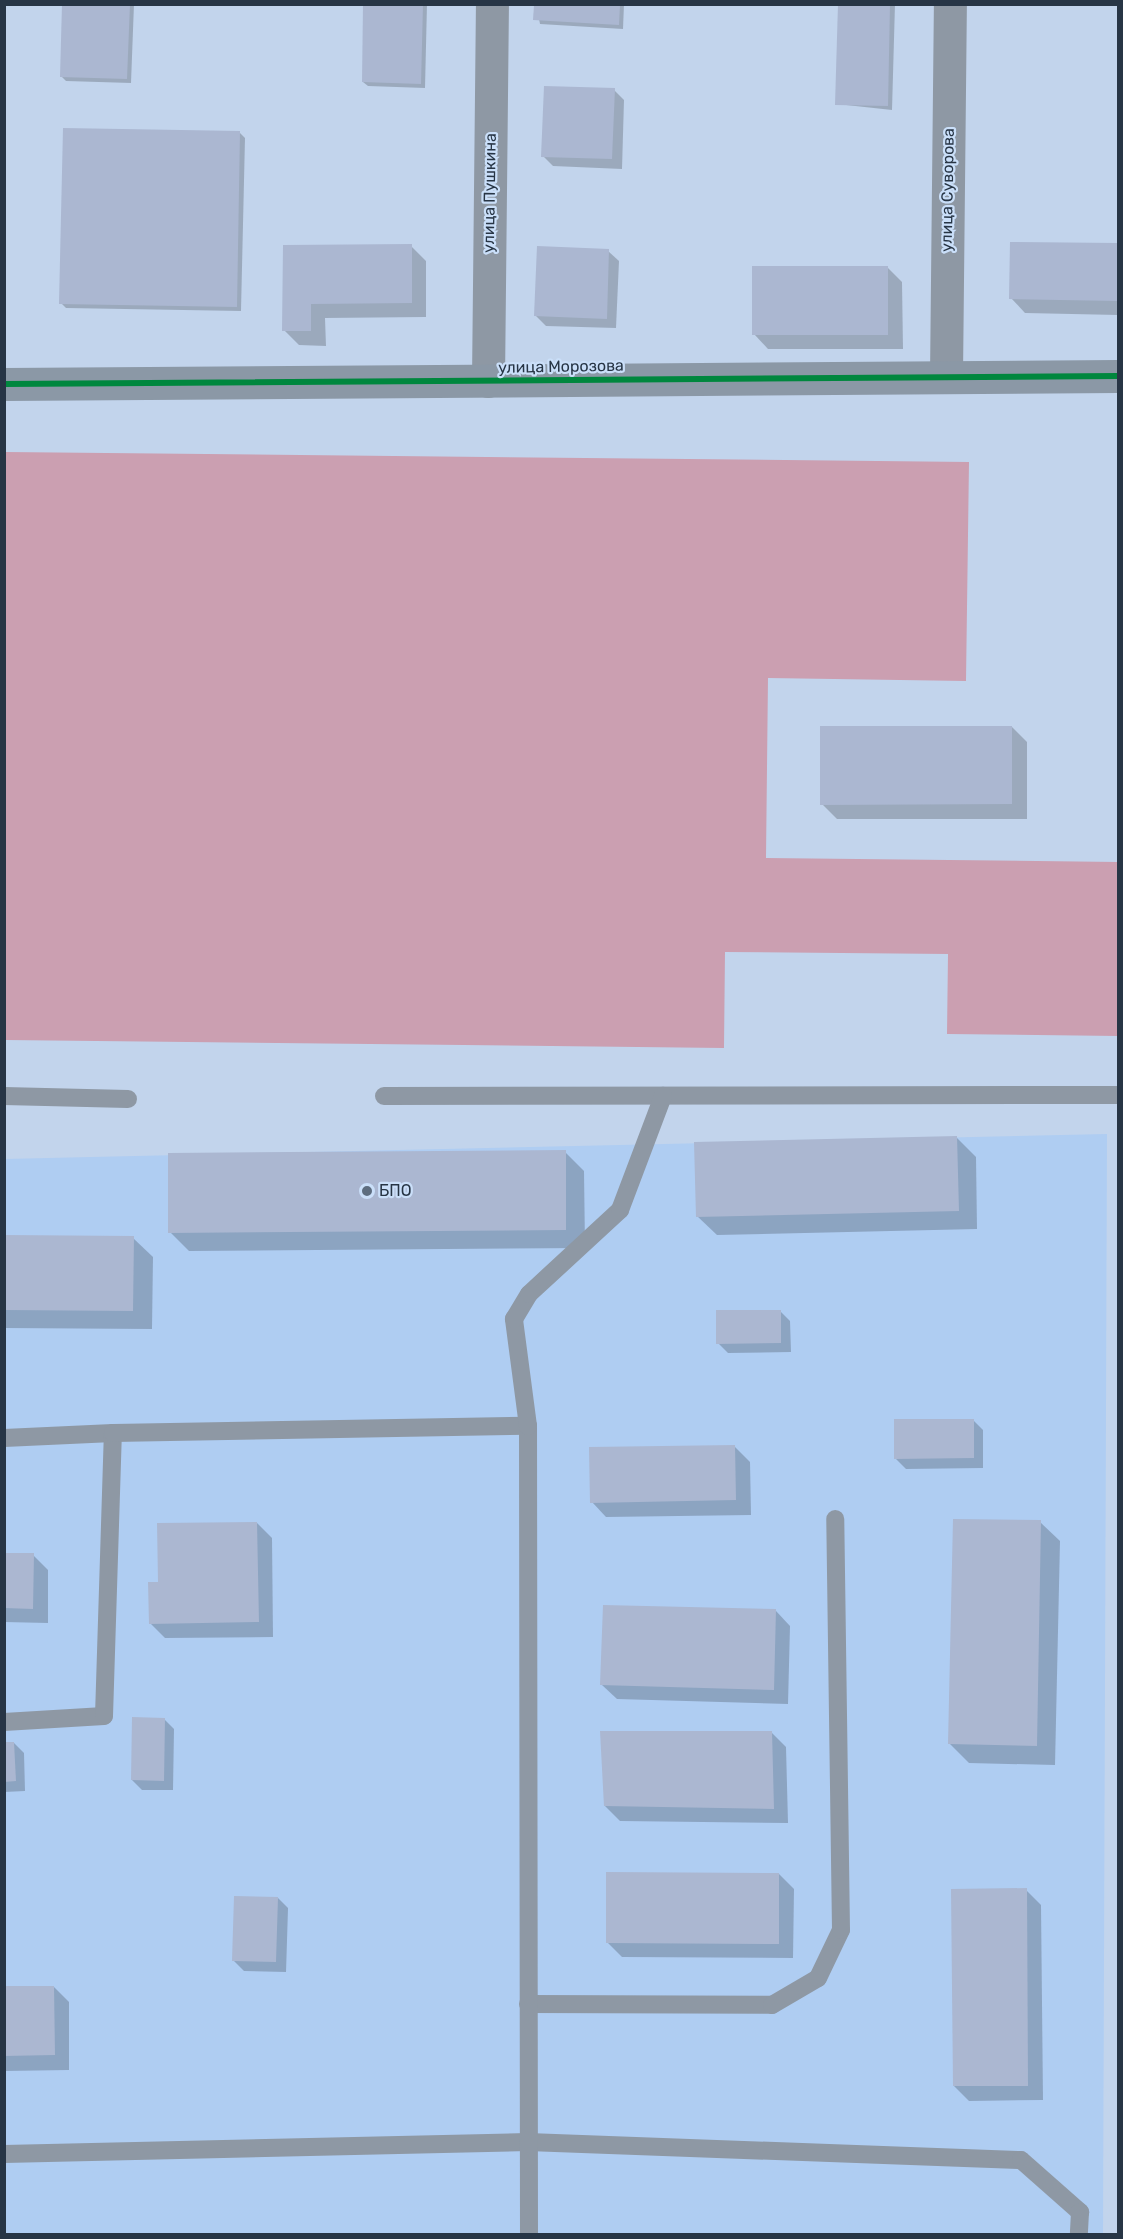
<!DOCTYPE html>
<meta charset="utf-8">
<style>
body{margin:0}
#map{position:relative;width:1123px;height:2239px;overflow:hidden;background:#c2d4ec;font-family:Rubik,sans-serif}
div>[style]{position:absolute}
.built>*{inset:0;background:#afcdf2}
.forest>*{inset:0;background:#cb9fb1}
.shadow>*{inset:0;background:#0003}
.building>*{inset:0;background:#abb7d1}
.lane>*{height:18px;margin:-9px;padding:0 9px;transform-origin:9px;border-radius:9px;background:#8e98a4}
.street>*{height:33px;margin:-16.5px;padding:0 16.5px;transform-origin:16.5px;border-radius:16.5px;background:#8e98a4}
.secondary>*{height:33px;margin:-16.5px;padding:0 16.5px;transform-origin:16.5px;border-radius:16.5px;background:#8b98a6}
.cycleway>*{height:6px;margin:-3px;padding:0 3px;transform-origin:3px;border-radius:3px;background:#00873e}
.dots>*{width:16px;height:16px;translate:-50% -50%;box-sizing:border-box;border:3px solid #cadff9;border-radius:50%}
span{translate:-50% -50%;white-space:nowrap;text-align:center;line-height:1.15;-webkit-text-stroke:4.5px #cadff9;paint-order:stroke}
.street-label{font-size:16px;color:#273545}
.poi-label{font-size:16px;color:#273545}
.left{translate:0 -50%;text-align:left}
.frame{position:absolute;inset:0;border:6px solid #273545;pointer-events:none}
</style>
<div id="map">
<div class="built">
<div style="clip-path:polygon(1107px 1134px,1103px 2234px,5px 2234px,4px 1159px)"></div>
</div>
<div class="forest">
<div style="clip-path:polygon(6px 452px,969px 462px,966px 681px,768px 678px,766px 858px,1118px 862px,1118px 1036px,947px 1034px,948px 954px,725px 952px,724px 1048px,5px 1040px)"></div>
</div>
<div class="shadow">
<div style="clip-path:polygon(64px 4px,134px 4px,131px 83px,66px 81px,61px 76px)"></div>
<div style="clip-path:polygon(365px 4px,427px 4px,425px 88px,368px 86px,363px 82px)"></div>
<div style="clip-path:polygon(536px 4px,624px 4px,623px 29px,540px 24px)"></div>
<div style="clip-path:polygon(839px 4px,895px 4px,892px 110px,837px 104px)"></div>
<div style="clip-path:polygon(614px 90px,624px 100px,622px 169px,553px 166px,543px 156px)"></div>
<div style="clip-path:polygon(240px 133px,245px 138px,241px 311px,66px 308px,61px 303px)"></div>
<div style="clip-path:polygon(1011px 243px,1118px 245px,1118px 315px,1025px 313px,1011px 298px)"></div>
<div style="clip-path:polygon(284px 246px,411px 246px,426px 261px,426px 317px,325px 318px,326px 346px,299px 345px,284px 330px)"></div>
<div style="clip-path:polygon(608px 251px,619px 261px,616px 328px,546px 326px,536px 316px)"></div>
<div style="clip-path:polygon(887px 267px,902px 282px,903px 349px,768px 349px,754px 334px)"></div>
<div style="clip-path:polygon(1012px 727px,1027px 742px,1027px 819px,837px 819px,822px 804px)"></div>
<div style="clip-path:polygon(957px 1138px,976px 1157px,977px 1229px,717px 1235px,697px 1216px)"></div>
<div style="clip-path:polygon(565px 1152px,584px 1171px,585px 1248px,189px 1251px,170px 1232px)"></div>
<div style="clip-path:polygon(4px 1236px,133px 1238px,153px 1257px,152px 1329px,4px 1328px)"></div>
<div style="clip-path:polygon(780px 1311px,790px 1321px,791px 1352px,728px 1353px,718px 1343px)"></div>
<div style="clip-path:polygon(973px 1420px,983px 1430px,983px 1468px,906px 1469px,896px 1459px)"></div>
<div style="clip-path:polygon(735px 1447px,750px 1462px,751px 1515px,606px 1517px,592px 1502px)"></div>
<div style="clip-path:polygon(1040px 1522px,1060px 1541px,1055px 1765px,969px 1763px,950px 1744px)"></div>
<div style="clip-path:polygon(257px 1523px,272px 1538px,273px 1637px,165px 1638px,150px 1623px,159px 1583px)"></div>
<div style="clip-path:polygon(4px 1554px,33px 1555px,48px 1570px,48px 1623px,4px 1622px)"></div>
<div style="clip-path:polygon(776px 1611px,790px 1626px,788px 1704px,617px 1699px,602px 1685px)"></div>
<div style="clip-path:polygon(164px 1719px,174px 1729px,173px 1790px,142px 1790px,132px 1780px)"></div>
<div style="clip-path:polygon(771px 1732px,786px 1747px,788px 1823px,620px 1821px,605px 1806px)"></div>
<div style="clip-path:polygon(14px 1743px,24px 1753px,25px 1791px,4px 1792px,4px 1744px)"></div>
<div style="clip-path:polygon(779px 1874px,794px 1889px,793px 1958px,622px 1957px,607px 1942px)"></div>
<div style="clip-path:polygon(1026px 1890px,1041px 1905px,1043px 2100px,969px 2101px,954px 2086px)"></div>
<div style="clip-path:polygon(278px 1898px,288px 1908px,286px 1972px,244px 1971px,234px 1961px)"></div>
<div style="clip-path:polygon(54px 1987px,69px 2002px,69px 2070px,4px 2071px,4px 1988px)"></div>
</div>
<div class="building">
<div style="clip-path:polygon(62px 4px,130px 4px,127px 79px,60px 77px)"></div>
<div style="clip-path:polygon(363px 4px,423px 4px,421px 84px,362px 82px)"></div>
<div style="clip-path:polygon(838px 4px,890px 4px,888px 106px,835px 105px)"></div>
<div style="clip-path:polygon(534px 5px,620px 5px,619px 25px,533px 20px)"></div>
<div style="clip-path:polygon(544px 86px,615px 88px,612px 159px,541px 157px)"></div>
<div style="clip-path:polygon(63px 128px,240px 131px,237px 307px,59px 304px)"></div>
<div style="clip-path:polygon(1010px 242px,1118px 243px,1118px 301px,1009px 299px)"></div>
<div style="clip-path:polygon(412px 244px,412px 303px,311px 304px,311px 331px,282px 331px,283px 245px)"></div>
<div style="clip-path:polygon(537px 246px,609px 249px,607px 319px,534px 316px)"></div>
<div style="clip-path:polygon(752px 266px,888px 266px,888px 335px,752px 335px)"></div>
<div style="clip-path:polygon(820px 726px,1012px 726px,1012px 804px,820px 805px)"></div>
<div style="clip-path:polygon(957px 1136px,959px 1211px,696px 1217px,694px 1142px)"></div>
<div style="clip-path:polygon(566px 1150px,566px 1230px,168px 1233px,168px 1153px)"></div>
<div style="clip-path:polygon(4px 1235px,134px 1236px,133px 1311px,4px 1310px)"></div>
<div style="clip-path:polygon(716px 1310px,781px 1310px,781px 1343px,716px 1344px)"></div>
<div style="clip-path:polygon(894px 1419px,974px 1419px,974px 1458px,894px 1459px)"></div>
<div style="clip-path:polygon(735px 1445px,736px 1500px,590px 1503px,589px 1447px)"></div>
<div style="clip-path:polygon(953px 1519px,1041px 1520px,1037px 1746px,948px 1744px)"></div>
<div style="clip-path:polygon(257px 1522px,259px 1622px,149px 1624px,148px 1582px,158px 1582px,157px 1523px)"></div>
<div style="clip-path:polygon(4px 1553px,34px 1553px,33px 1609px,4px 1608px)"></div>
<div style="clip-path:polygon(603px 1605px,776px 1609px,774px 1690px,600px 1685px)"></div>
<div style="clip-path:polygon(132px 1717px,165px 1718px,164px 1781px,131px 1780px)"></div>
<div style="clip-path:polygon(600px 1731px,772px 1731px,774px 1809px,604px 1806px)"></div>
<div style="clip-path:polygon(4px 1742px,14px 1742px,16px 1781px,4px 1782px)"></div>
<div style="clip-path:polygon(606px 1872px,779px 1873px,779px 1944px,606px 1943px)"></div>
<div style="clip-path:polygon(1027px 1888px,1028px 2086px,953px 2086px,951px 1889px)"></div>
<div style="clip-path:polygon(234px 1896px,278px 1897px,276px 1962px,232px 1961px)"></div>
<div style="clip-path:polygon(4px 1986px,54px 1986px,55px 2055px,4px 2056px)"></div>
</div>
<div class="lane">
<div style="left:4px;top:1096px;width:124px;rotate:1.4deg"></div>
<div style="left:384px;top:1096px;width:734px;rotate:-0.08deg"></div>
<div style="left:4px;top:1438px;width:109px;rotate:-2.6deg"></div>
<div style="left:4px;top:1722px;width:100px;rotate:-3.4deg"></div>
<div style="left:104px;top:1716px;width:283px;rotate:-88.2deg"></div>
<div style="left:113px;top:1433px;width:415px;rotate:-1deg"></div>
<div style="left:528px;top:2004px;width:244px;rotate:0.2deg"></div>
<div style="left:772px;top:2005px;width:53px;rotate:-30.4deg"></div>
<div style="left:818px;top:1978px;width:53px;rotate:-64.4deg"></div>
<div style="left:841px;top:1930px;width:411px;rotate:-90.8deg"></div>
<div style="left:4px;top:2154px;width:524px;rotate:-1.31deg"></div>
<div style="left:528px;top:2142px;width:493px;rotate:2.1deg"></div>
<div style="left:1021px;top:2160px;width:79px;rotate:41.4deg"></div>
<div style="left:1080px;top:2212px;width:22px;rotate:93deg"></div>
<div style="left:529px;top:2234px;width:808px;rotate:-90.07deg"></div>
<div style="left:528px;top:1426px;width:108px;rotate:-97.5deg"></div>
<div style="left:514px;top:1319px;width:29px;rotate:-59deg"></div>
<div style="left:529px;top:1294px;width:124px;rotate:-42.7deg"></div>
<div style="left:620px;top:1210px;width:122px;rotate:-69.3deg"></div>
</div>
<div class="street">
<div style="left:946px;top:376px;width:372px;rotate:-89.4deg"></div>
<div style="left:488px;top:381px;width:377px;rotate:-89.4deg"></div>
</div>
<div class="secondary">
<div style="left:4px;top:384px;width:1114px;rotate:-0.41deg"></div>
</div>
<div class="cycleway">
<div style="left:4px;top:384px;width:1114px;rotate:-0.41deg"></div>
</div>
<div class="dots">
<div style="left:367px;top:1191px;background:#5d6d7f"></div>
</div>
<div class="street-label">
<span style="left:948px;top:190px;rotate:-89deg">улица Суворова</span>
<span style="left:490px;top:193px;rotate:-89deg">улица Пушкина</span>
<span style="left:561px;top:367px;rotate:-1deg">улица Морозова</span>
</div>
<div class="poi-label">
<span class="left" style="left:379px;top:1191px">БПО</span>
</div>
<div class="frame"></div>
</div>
